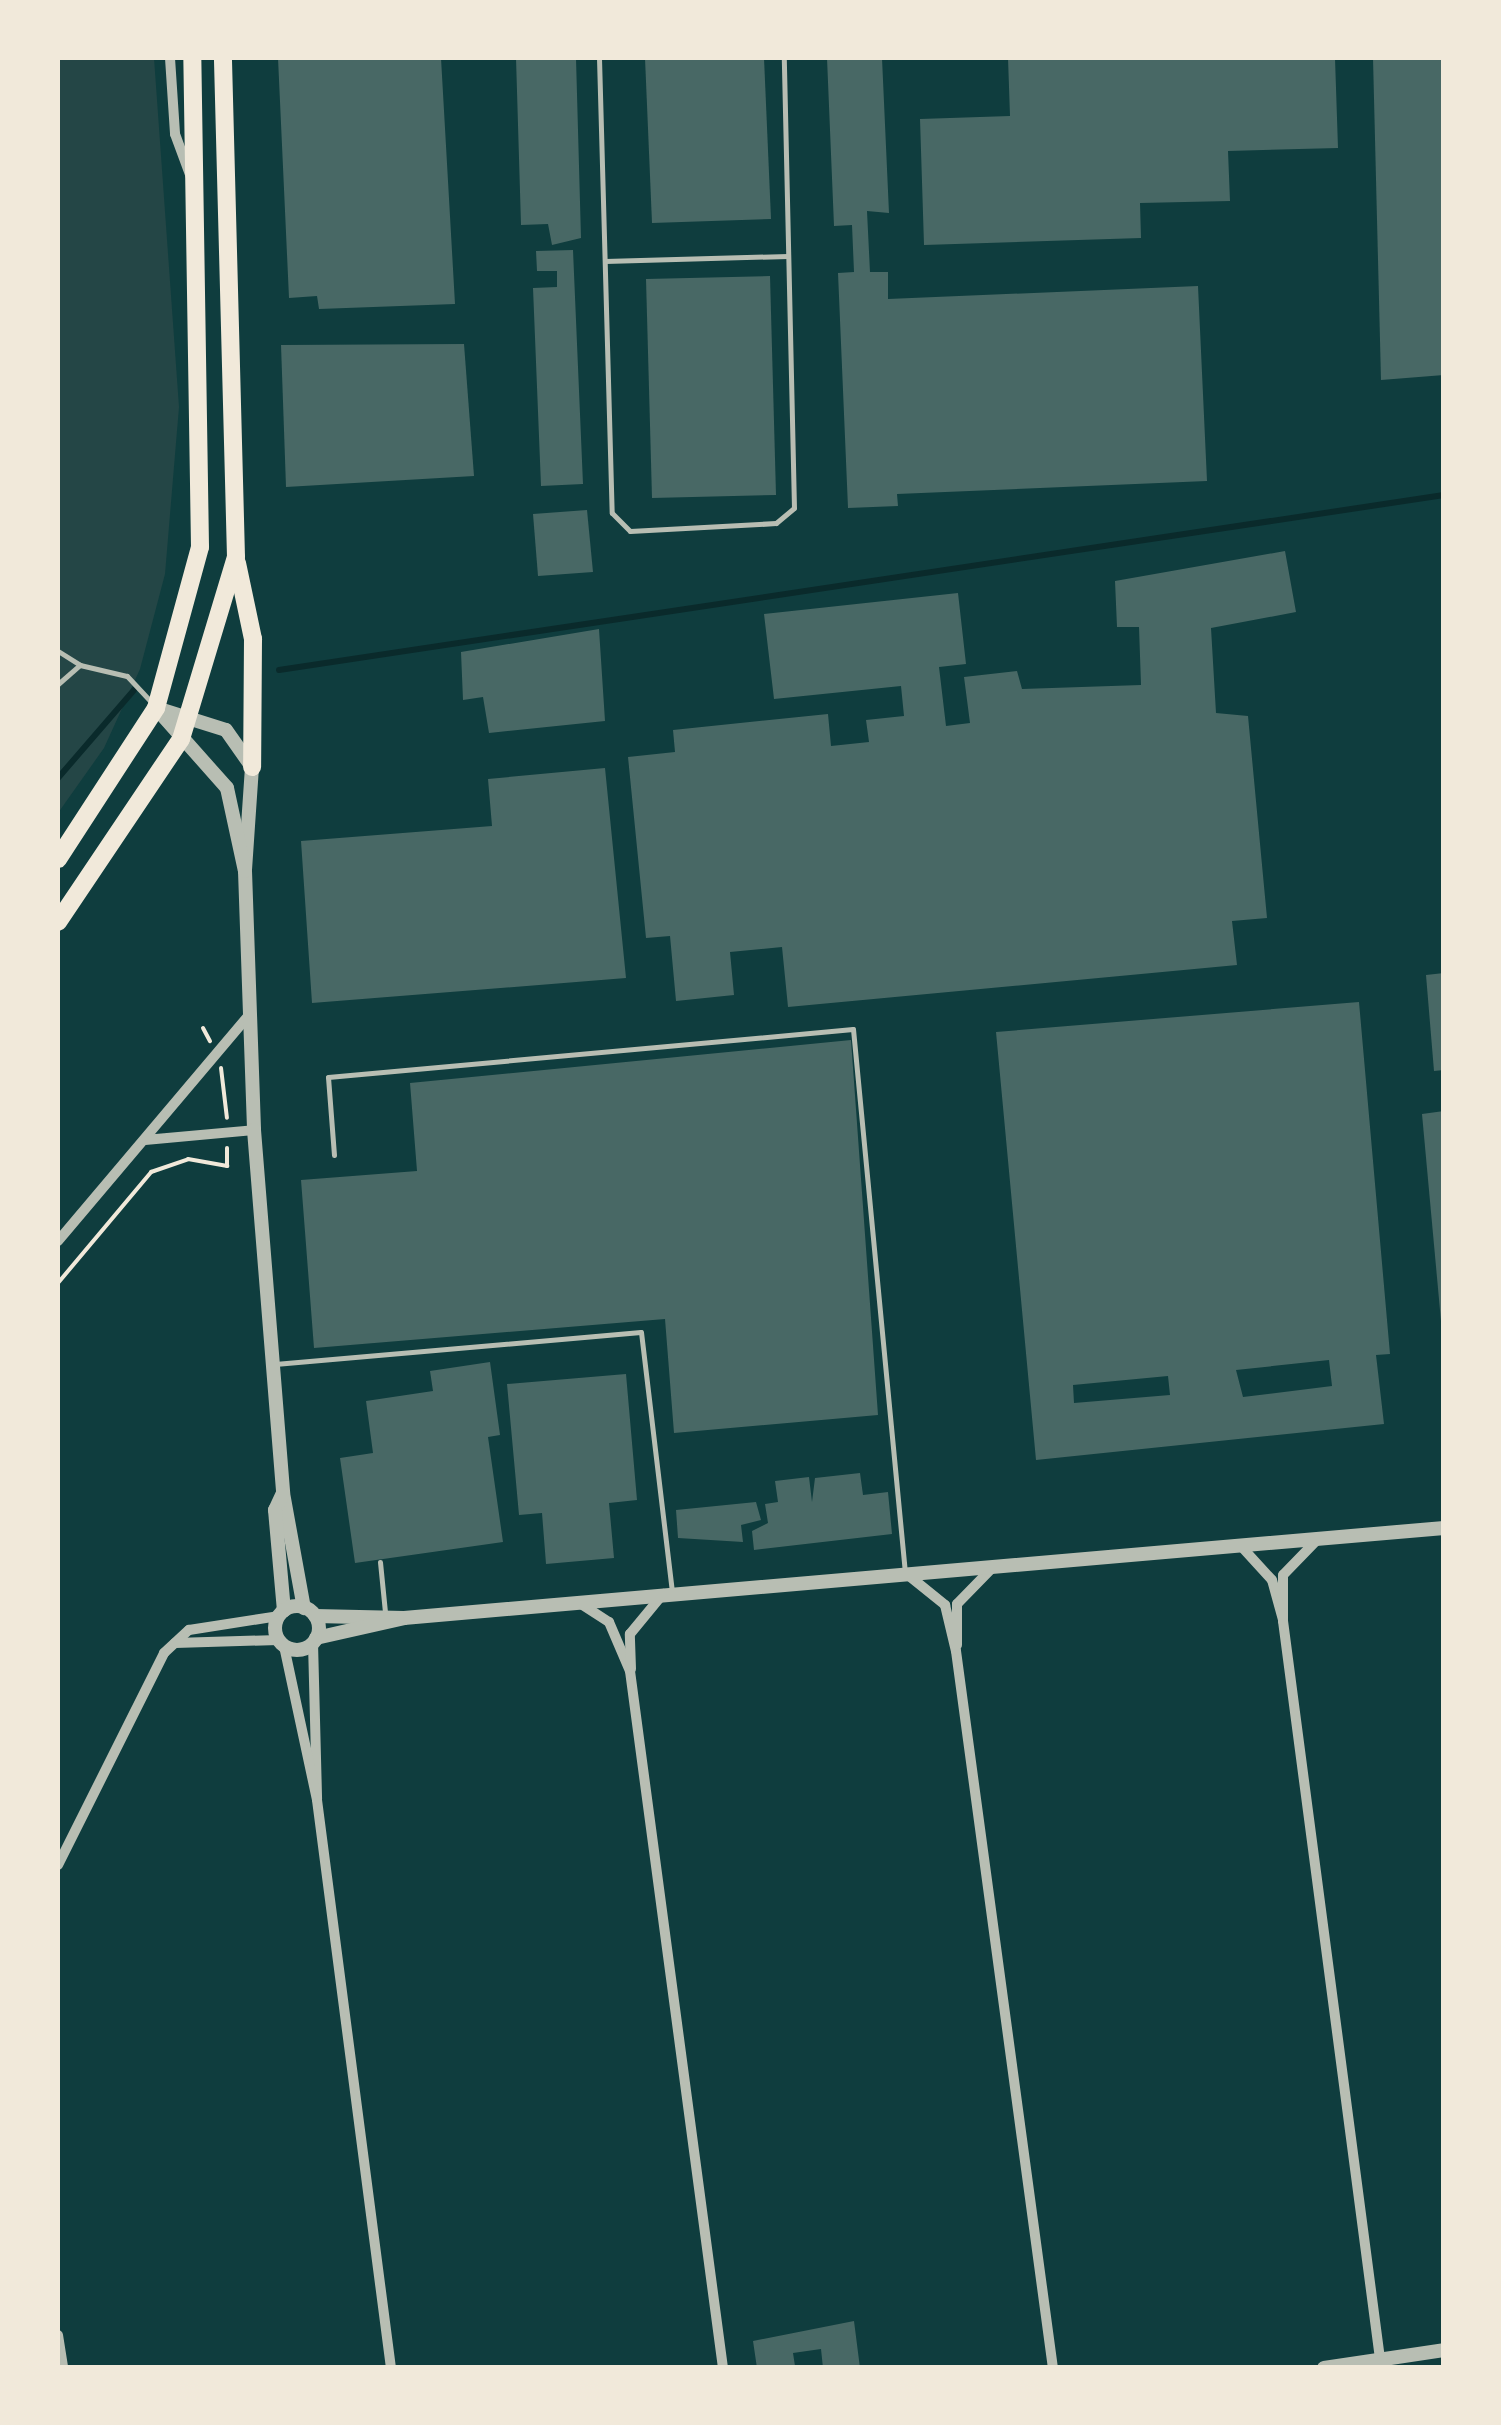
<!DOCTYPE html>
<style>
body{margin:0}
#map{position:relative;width:1501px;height:2425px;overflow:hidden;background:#0f3d3e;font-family:Signika,sans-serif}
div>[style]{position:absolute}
.green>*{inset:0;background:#244646}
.stream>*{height:6px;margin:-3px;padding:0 3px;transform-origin:3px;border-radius:3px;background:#0a2a2b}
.building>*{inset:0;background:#486865}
.path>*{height:4px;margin:-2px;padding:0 2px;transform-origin:2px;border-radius:2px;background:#f1e9da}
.service>*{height:5px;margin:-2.5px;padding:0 2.5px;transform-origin:2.5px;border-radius:2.5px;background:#b8beb3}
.minor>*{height:10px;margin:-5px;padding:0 5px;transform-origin:5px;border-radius:5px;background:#b8beb3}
.tertiary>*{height:14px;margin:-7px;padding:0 7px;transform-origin:7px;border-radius:7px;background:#b8beb3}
.tertiary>.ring{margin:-7px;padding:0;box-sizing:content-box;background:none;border:14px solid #b8beb3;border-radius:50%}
.trunk>*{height:18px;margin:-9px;padding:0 9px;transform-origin:9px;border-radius:9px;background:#f1e9da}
span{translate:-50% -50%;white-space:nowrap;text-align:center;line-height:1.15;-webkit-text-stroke:10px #f1e9da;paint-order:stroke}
.frame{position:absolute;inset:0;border:60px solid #f1e9da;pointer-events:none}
</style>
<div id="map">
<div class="green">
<div style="clip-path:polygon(58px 58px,154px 58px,179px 407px,165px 574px,140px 669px,104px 748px,58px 813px)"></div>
</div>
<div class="stream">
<div style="left:279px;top:670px;width:1178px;rotate:-8.54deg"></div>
<div style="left:58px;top:778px;width:116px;rotate:-49.2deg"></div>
</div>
<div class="building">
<div style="clip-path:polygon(278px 58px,441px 58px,455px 304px,319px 309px,317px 296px,289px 298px)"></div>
<div style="clip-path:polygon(516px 58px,576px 58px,581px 238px,552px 245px,548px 224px,521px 225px)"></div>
<div style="clip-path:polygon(645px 58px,764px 58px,771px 219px,652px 223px)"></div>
<div style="clip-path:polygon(827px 58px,882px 58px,889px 213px,867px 211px,870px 272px,888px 272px,888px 299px,1198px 286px,1207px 481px,897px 494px,898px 506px,848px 508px,838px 273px,854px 272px,852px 225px,834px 226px)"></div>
<div style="clip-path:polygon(1008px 58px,1335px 58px,1338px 148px,1228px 151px,1230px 201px,1140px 203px,1141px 238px,924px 245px,920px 119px,1010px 116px)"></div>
<div style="clip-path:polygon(1373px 58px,1444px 58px,1444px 375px,1381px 380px)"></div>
<div style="clip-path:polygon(573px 250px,583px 484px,541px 486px,533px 288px,557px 287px,557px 271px,537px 271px,536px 251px)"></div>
<div style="clip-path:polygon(770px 276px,776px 495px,652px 498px,646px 279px)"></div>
<div style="clip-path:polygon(464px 344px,474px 476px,286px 487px,281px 345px)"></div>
<div style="clip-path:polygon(587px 510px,593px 572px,538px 576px,533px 514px)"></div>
<div style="clip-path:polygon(1285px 551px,1296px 612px,1211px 628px,1216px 713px,1248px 716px,1267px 918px,1232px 921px,1237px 965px,788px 1007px,782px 947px,730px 952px,734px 995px,676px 1001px,670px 936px,646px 938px,628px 757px,675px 752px,673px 730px,828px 714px,831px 746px,869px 742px,866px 720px,904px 716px,901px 686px,774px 699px,764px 614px,958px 593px,966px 664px,939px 667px,946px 726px,970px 723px,964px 677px,1017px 671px,1022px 689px,1141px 685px,1139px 627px,1117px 627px,1115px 581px)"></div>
<div style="clip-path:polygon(599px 629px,605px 721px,489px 733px,483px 697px,463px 700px,461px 652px)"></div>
<div style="clip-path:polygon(605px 768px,626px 978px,312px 1003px,301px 841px,492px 826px,488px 779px)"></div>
<div style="clip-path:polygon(1444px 973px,1444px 1070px,1434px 1071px,1426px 975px)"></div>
<div style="clip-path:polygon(evenodd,1359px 1002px,1390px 1354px,1376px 1355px,1384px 1424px,1036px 1460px,996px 1032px,1359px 1002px,1329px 1360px,1332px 1386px,1243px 1397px,1236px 1370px,1329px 1360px,1359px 1002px,1168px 1376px,1170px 1395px,1074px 1403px,1073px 1385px,1168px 1376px)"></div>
<div style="clip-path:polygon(851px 1040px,878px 1415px,674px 1433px,665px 1319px,314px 1348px,301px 1180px,417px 1171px,410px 1083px)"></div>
<div style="clip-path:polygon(1444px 1111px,1444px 1321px,1441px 1321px,1422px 1114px)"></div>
<div style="clip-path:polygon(490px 1362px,500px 1435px,488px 1437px,503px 1542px,355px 1563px,340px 1458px,373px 1453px,366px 1401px,433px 1391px,430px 1371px)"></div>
<div style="clip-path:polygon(626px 1374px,637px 1500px,609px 1503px,614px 1558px,546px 1564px,542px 1513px,519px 1515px,507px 1384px)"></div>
<div style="clip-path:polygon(860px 1473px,863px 1495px,888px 1492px,892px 1534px,754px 1550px,752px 1531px,768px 1523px,765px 1504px,778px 1502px,775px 1481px,809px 1477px,812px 1502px,815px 1478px)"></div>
<div style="clip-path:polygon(756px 1502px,761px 1520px,741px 1525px,743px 1542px,678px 1538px,676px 1510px)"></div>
<div style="clip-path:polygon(854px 2321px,860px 2368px,823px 2368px,821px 2349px,793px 2353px,795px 2366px,757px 2368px,753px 2341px)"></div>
</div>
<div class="path">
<div style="left:203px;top:1028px;width:15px;rotate:62deg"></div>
<div style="left:221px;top:1068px;width:50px;rotate:83.2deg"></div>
<div style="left:58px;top:1283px;width:145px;rotate:-50deg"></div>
<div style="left:151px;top:1172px;width:39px;rotate:-19deg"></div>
<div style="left:188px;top:1159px;width:40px;rotate:10deg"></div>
<div style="left:227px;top:1166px;width:18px;rotate:-90deg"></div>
</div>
<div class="service">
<div style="left:599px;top:58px;width:455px;rotate:88.4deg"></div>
<div style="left:612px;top:513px;width:25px;rotate:45deg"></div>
<div style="left:630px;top:531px;width:146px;rotate:-3.1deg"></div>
<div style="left:776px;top:523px;width:23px;rotate:-40deg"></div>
<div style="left:794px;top:508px;width:450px;rotate:-91.3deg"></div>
<div style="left:605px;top:261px;width:183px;rotate:-1.6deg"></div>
<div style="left:58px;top:651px;width:26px;rotate:32deg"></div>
<div style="left:58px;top:684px;width:29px;rotate:-41deg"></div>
<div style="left:80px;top:665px;width:48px;rotate:13.2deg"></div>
<div style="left:127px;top:676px;width:40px;rotate:47deg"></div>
<div style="left:334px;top:1155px;width:78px;rotate:-94.4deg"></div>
<div style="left:328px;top:1077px;width:527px;rotate:-5.22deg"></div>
<div style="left:853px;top:1029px;width:546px;rotate:84.54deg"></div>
<div style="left:275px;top:1364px;width:367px;rotate:-5deg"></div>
<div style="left:641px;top:1332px;width:261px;rotate:83.2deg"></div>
<div style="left:380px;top:1562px;width:50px;rotate:84.3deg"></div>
</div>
<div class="minor">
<div style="left:170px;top:58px;width:76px;rotate:86.2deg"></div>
<div style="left:175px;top:134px;width:49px;rotate:69.7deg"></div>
<div style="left:145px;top:1140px;width:109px;rotate:-5.2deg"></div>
<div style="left:58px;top:1241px;width:296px;rotate:-49.8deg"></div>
<div style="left:1316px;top:1541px;width:47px;rotate:134.1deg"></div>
<div style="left:1283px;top:1575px;width:46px;rotate:90deg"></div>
<div style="left:1283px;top:1621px;width:744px;rotate:82.51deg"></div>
<div style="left:1240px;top:1545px;width:47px;rotate:47.6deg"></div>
<div style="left:1272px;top:1580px;width:41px;rotate:74.6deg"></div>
<div style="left:908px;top:1575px;width:48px;rotate:39deg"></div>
<div style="left:945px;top:1605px;width:47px;rotate:76.6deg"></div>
<div style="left:956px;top:1651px;width:724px;rotate:82.3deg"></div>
<div style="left:578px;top:1602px;width:37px;rotate:33deg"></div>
<div style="left:609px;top:1622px;width:53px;rotate:66.8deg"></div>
<div style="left:630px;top:1671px;width:703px;rotate:82.4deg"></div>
<div style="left:175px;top:1643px;width:103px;rotate:-1.7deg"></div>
<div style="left:313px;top:1643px;width:156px;rotate:88.5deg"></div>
<div style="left:957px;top:1645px;width:41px;rotate:-90deg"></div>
<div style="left:957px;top:1604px;width:50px;rotate:-45.8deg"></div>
<div style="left:284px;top:1646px;width:157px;rotate:77.9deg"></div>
<div style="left:317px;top:1800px;width:573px;rotate:82.58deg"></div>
<div style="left:631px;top:1669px;width:35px;rotate:-92deg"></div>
<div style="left:630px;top:1634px;width:52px;rotate:-50.5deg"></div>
<div style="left:58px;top:1865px;width:237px;rotate:-63.4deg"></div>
<div style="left:164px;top:1653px;width:34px;rotate:-43deg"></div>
<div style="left:189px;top:1630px;width:90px;rotate:-8.9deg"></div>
<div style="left:58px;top:2335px;width:33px;rotate:81deg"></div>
</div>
<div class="tertiary">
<div style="left:156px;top:708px;width:73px;rotate:17.4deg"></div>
<div style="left:226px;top:730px;width:45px;rotate:54.9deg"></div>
<div style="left:252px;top:767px;width:104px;rotate:93.9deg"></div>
<div style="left:245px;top:871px;width:259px;rotate:88deg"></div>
<div style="left:254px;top:1130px;width:364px;rotate:85.4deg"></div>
<div style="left:283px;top:1493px;width:117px;rotate:79.7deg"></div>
<div style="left:156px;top:708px;width:107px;rotate:48.4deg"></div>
<div style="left:227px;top:788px;width:85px;rotate:77.8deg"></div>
<div style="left:283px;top:1493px;width:19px;rotate:115deg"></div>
<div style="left:275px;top:1510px;width:101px;rotate:84.9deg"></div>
<div class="ring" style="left:275px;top:1606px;width:30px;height:30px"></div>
<div style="left:315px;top:1616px;width:89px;rotate:1.3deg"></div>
<div style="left:316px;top:1638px;width:90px;rotate:-12.8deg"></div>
<div style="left:404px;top:1618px;width:1044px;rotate:-4.95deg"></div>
<div style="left:1324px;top:2368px;width:121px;rotate:-8.5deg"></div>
</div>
<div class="trunk">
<div style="left:237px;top:563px;width:78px;rotate:78.1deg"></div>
<div style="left:253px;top:639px;width:128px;rotate:90.4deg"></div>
<div style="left:58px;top:859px;width:180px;rotate:-57deg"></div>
<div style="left:156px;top:708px;width:167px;rotate:-74.7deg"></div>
<div style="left:200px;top:547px;width:489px;rotate:-90.9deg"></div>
<div style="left:58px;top:922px;width:220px;rotate:-56.1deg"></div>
<div style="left:181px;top:739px;width:190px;rotate:-73.2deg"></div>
<div style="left:236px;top:557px;width:499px;rotate:-91.5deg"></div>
</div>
<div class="frame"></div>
</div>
